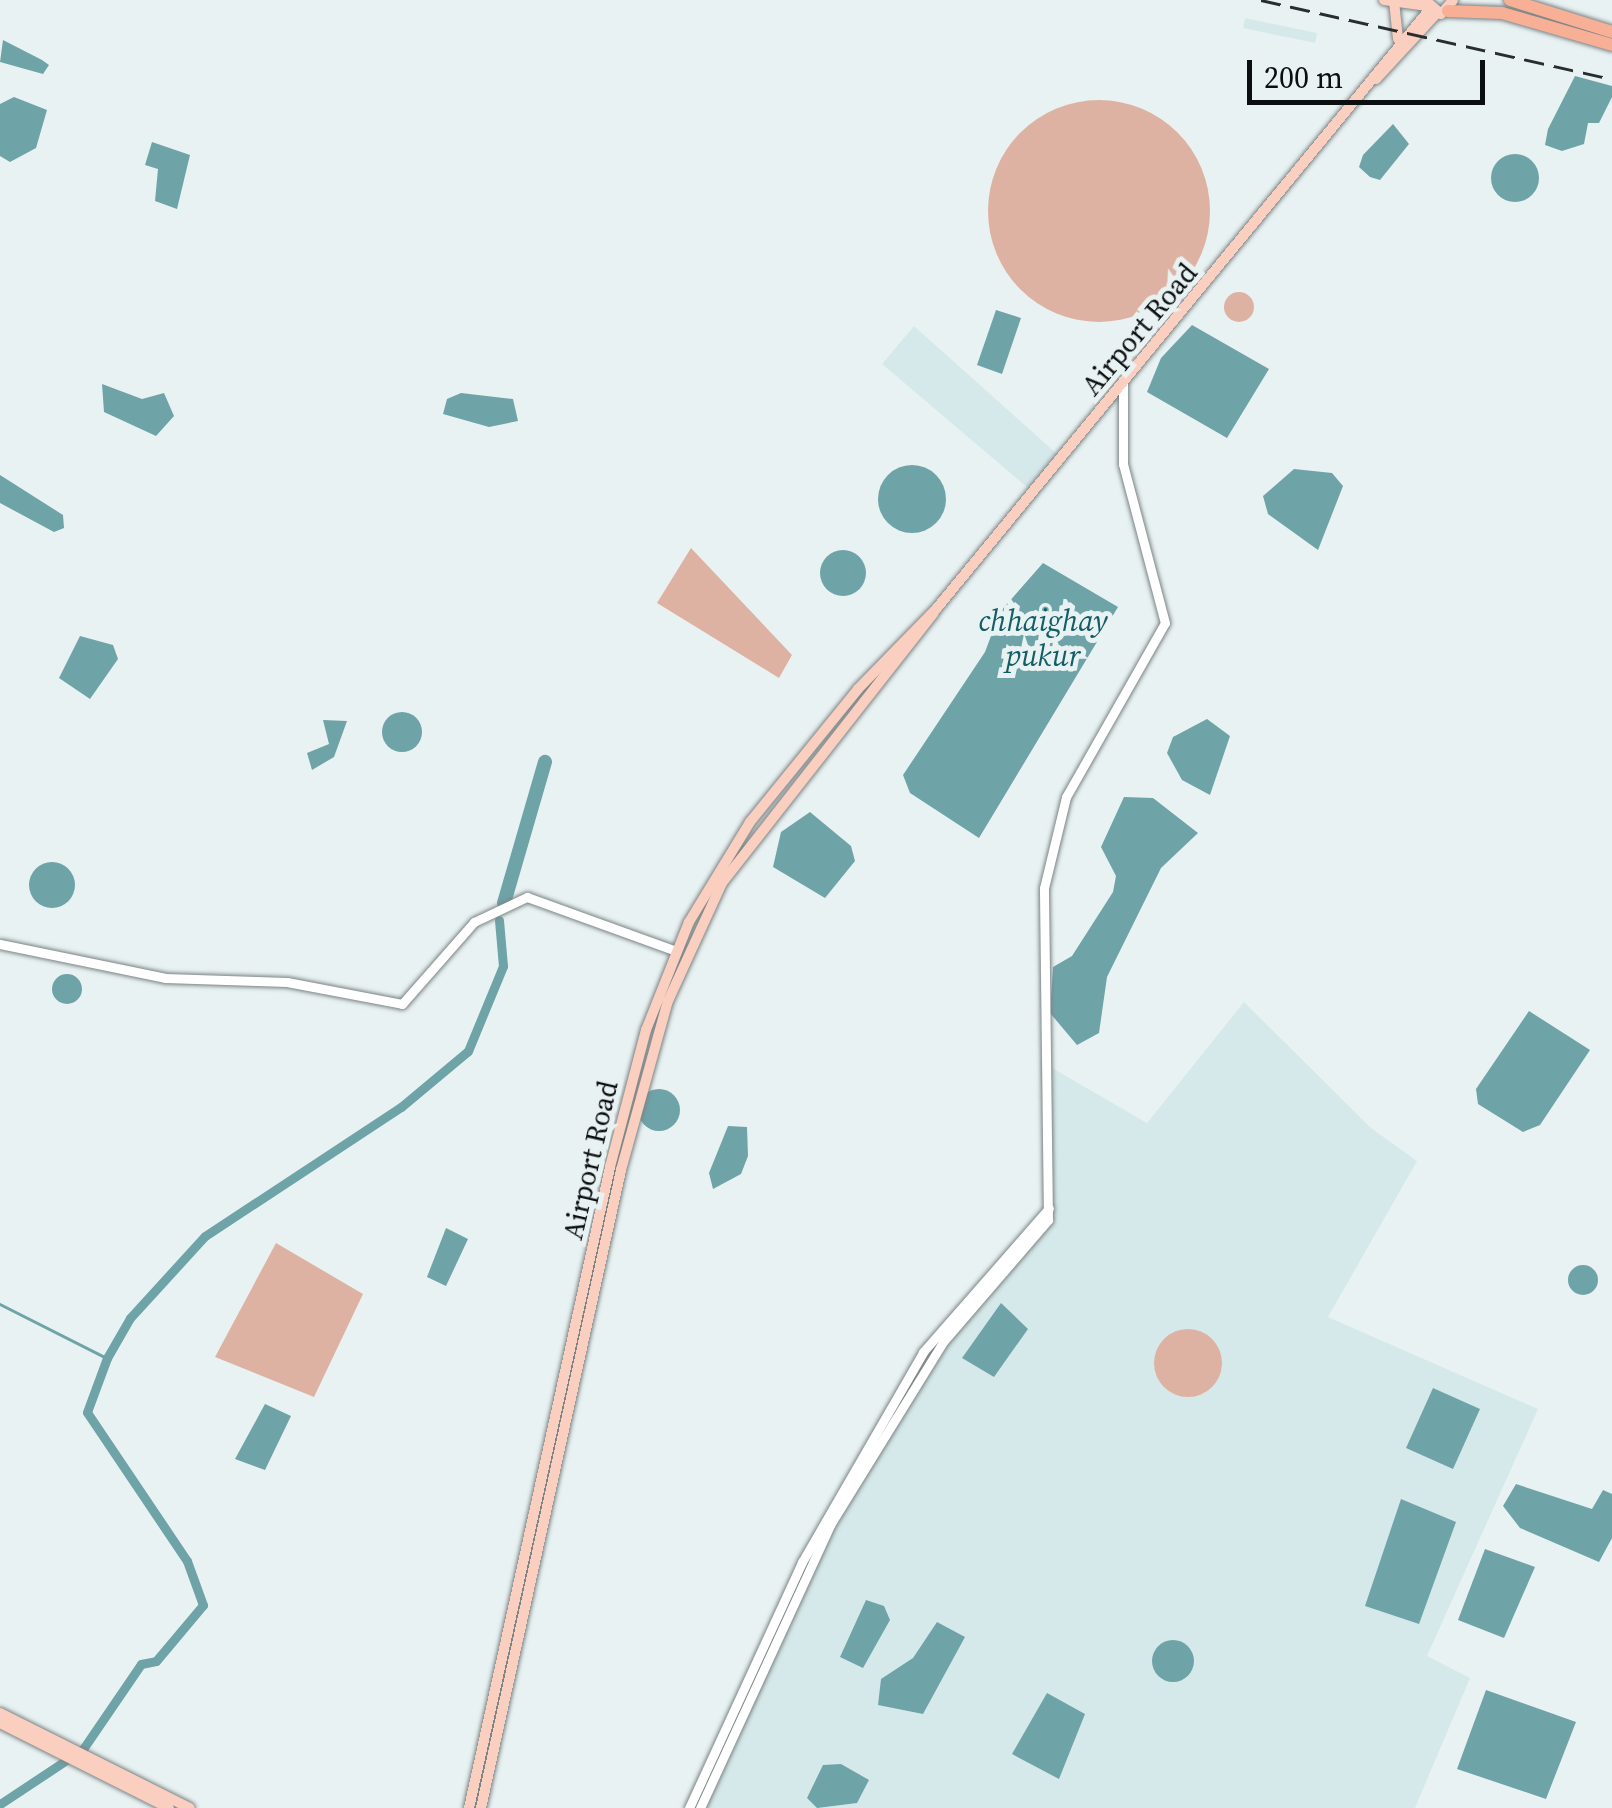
<!DOCTYPE html>
<style>
body{margin:0}
#map{position:relative;width:1612px;height:1808px;overflow:hidden;background:#e9f2f3;font-family:"Source Serif 4",serif}
div>[style]{position:absolute}
.built>*{inset:0;background:#d6e9ea}
.green>*{inset:0;background:#deb2a3}
.round{border-radius:50%}
.water>*{inset:0;background:#6ea3a8}
.stream>*{height:2.5px;margin:-1.25px;padding:0 1.25px;transform-origin:1.25px;border-radius:1.25px;background:#6ea3a8}
.canal>*{height:9px;margin:-4.5px;padding:0 4.5px;transform-origin:4.5px;border-radius:4.5px;background:#6ea3a8}
.river>*{height:14px;margin:-7px;padding:0 7px;transform-origin:7px;border-radius:7px;background:#6ea3a8}
.roads{filter:drop-shadow(0 0 2px #7b8384) drop-shadow(0 0 2px #7b8384)}
.secondary>*{height:9px;margin:-4.5px;padding:0 4.5px;transform-origin:4.5px;border-radius:4.5px;background:#fff}
.primary>*{height:10px;margin:-5px;padding:0 5px;transform-origin:5px;border-radius:5px;background:#facfc0}
.highway>*{height:12px;margin:-6px;padding:0 6px;transform-origin:6px;border-radius:6px;background:#f7af96}
.rail>*{height:2.5px;margin-top:-1.25px;transform-origin:0;background:repeating-linear-gradient(90deg,#2a2d2e 0 20px,transparent 0 30px)}
span{translate:-50% -50%;white-space:nowrap;text-align:center;line-height:1.15;-webkit-text-stroke:10px #e9f2f3;paint-order:stroke}
.street-label{font-size:28px;color:#0c0f0f}
.water-label{font-size:30px;color:#135e64;font-style:italic}
.scale{position:absolute;left:1247px;top:60px;width:238px;height:45px;box-sizing:border-box;border:5px solid #0c0f0f;border-top:0;padding-left:12px;font-size:30px;line-height:35px;white-space:nowrap;color:#0c0f0f;-webkit-text-stroke:8px #e9f2f3;paint-order:stroke}
</style>
<div id="map">
<div class="built">
<div style="clip-path:polygon(1245px 18px,1317px 33px,1315px 43px,1243px 28px)"></div>
<div style="clip-path:polygon(914px 326px,1057px 454px,1028px 488px,882px 364px)"></div>
<div style="clip-path:polygon(1244px 1002px,1371px 1128px,1417px 1161px,1328px 1317px,1538px 1409px,1427px 1656px,1470px 1678px,1415px 1808px,691px 1808px,824px 1525px,924px 1354px,1047px 1211px,1040px 1061px,1147px 1123px)"></div>
</div>
<div class="green">
<div class="round" style="left:988px;top:100px;width:222px;height:222px"></div>
<div class="round" style="left:1224px;top:292px;width:30px;height:30px"></div>
<div style="clip-path:polygon(691px 548px,792px 655px,779px 678px,657px 603px)"></div>
<div style="clip-path:polygon(276px 1243px,363px 1294px,314px 1397px,215px 1357px)"></div>
<div class="round" style="left:1154px;top:1329px;width:68px;height:68px"></div>
</div>
<div class="water">
<div style="clip-path:polygon(3px 40px,42px 60px,49px 65px,43px 74px,0 62px)"></div>
<div style="clip-path:polygon(1575px 76px,1612px 86px,1612px 97px,1599px 123px,1588px 123px,1584px 144px,1562px 151px,1545px 145px,1548px 129px)"></div>
<div style="clip-path:polygon(14px 97px,47px 110px,36px 148px,10px 162px,0 156px,0 104px)"></div>
<div style="clip-path:polygon(1393px 124px,1409px 144px,1380px 180px,1370px 177px,1359px 167px,1363px 155px)"></div>
<div style="clip-path:polygon(152px 142px,190px 155px,177px 209px,155px 201px,158px 169px,145px 165px)"></div>
<div class="round" style="left:1491px;top:154px;width:48px;height:48px"></div>
<div style="clip-path:polygon(996px 310px,1021px 318px,1002px 374px,977px 365px)"></div>
<div style="clip-path:polygon(1192px 325px,1269px 369px,1227px 438px,1147px 392px,1161px 358px)"></div>
<div style="clip-path:polygon(102px 384px,142px 399px,164px 393px,174px 416px,156px 436px,104px 412px)"></div>
<div style="clip-path:polygon(461px 393px,513px 399px,518px 421px,489px 427px,443px 414px,447px 399px)"></div>
<div class="round" style="left:878px;top:465px;width:68px;height:68px"></div>
<div style="clip-path:polygon(1294px 469px,1332px 473px,1343px 486px,1318px 550px,1268px 514px,1263px 496px)"></div>
<div style="clip-path:polygon(0 475px,63px 515px,64px 528px,54px 532px,0 503px)"></div>
<div class="round" style="left:820px;top:550px;width:46px;height:46px"></div>
<div style="clip-path:polygon(1043px 563px,1118px 607px,979px 838px,910px 793px,903px 775px,985px 652px,1000px 612px)"></div>
<div style="clip-path:polygon(80px 636px,113px 645px,118px 659px,90px 699px,59px 678px)"></div>
<div class="round" style="left:382px;top:712px;width:40px;height:40px"></div>
<div style="clip-path:polygon(1207px 719px,1230px 736px,1210px 795px,1182px 780px,1167px 753px,1173px 737px)"></div>
<div style="clip-path:polygon(323px 720px,347px 721px,334px 757px,312px 770px,307px 753px,329px 744px)"></div>
<div style="clip-path:polygon(1124px 797px,1153px 798px,1198px 833px,1161px 868px,1107px 977px,1099px 1033px,1077px 1045px,1050px 1013px,1053px 967px,1072px 956px,1113px 892px,1116px 876px,1101px 847px)"></div>
<div style="clip-path:polygon(810px 812px,851px 846px,855px 861px,825px 898px,773px 867px,781px 832px)"></div>
<div class="round" style="left:29px;top:862px;width:46px;height:46px"></div>
<div class="round" style="left:52px;top:974px;width:30px;height:30px"></div>
<div style="clip-path:polygon(1529px 1011px,1590px 1050px,1540px 1125px,1523px 1132px,1478px 1104px,1476px 1089px)"></div>
<div class="round" style="left:638px;top:1089px;width:42px;height:42px"></div>
<div style="clip-path:polygon(728px 1126px,747px 1127px,748px 1156px,741px 1174px,713px 1189px,709px 1173px)"></div>
<div style="clip-path:polygon(446px 1228px,468px 1239px,446px 1286px,427px 1277px)"></div>
<div class="round" style="left:1568px;top:1265px;width:30px;height:30px"></div>
<div style="clip-path:polygon(1001px 1303px,1028px 1329px,994px 1377px,962px 1358px)"></div>
<div style="clip-path:polygon(1433px 1388px,1480px 1409px,1453px 1469px,1406px 1448px)"></div>
<div style="clip-path:polygon(265px 1404px,291px 1416px,265px 1470px,235px 1459px)"></div>
<div style="clip-path:polygon(1516px 1484px,1592px 1509px,1603px 1490px,1612px 1494px,1612px 1538px,1599px 1562px,1520px 1528px,1503px 1506px)"></div>
<div style="clip-path:polygon(1401px 1499px,1456px 1522px,1419px 1624px,1365px 1606px)"></div>
<div style="clip-path:polygon(1485px 1549px,1535px 1567px,1504px 1638px,1458px 1620px)"></div>
<div style="clip-path:polygon(866px 1600px,884px 1606px,890px 1620px,863px 1668px,840px 1657px)"></div>
<div style="clip-path:polygon(937px 1622px,965px 1637px,923px 1714px,878px 1705px,881px 1679px,913px 1658px)"></div>
<div class="round" style="left:1152px;top:1640px;width:42px;height:42px"></div>
<div style="clip-path:polygon(1486px 1690px,1576px 1722px,1546px 1799px,1457px 1769px)"></div>
<div style="clip-path:polygon(1047px 1693px,1085px 1714px,1059px 1779px,1012px 1754px)"></div>
<div style="clip-path:polygon(841px 1764px,869px 1780px,857px 1803px,817px 1808px,807px 1798px,823px 1765px)"></div>
</div>
<div class="stream">
<div style="left:0;top:1304px;width:120px;rotate:26.8deg"></div>
</div>
<div class="canal">
<div style="left:0;top:1804px;width:100px;rotate:-33.5deg"></div>
<div style="left:83px;top:1749px;width:103px;rotate:-55.7deg"></div>
<div style="left:141px;top:1664px;width:15px;rotate:-11deg"></div>
<div style="left:156px;top:1661px;width:73px;rotate:-50deg"></div>
<div style="left:203px;top:1605px;width:47px;rotate:-110deg"></div>
<div style="left:187px;top:1561px;width:179px;rotate:-123.9deg"></div>
<div style="left:87px;top:1412px;width:58px;rotate:-69.7deg"></div>
<div style="left:107px;top:1358px;width:46px;rotate:-60.1deg"></div>
<div style="left:130px;top:1318px;width:111px;rotate:-47.6deg"></div>
<div style="left:205px;top:1236px;width:235px;rotate:-33.4deg"></div>
<div style="left:401px;top:1107px;width:87px;rotate:-39.9deg"></div>
<div style="left:468px;top:1051px;width:92px;rotate:-67.6deg"></div>
<div style="left:503px;top:966px;width:46px;rotate:-95deg"></div>
</div>
<div class="river">
<div style="left:504px;top:903px;width:147px;rotate:-73.8deg"></div>
</div>
<div class="roads">
<div class="secondary">
<div style="left:0;top:944px;width:168px;rotate:11.6deg"></div>
<div style="left:165px;top:978px;width:122px;rotate:1.9deg"></div>
<div style="left:287px;top:982px;width:117px;rotate:10.8deg"></div>
<div style="left:402px;top:1004px;width:109px;rotate:-48.7deg"></div>
<div style="left:474px;top:922px;width:59px;rotate:-25.3deg"></div>
<div style="left:527px;top:897px;width:158px;rotate:19.9deg"></div>
<div style="left:689px;top:1808px;width:271px;rotate:-65.3deg"></div>
<div style="left:802px;top:1562px;width:242px;rotate:-60deg"></div>
<div style="left:923px;top:1352px;width:191px;rotate:-48.8deg"></div>
<div style="left:700px;top:1808px;width:311px;rotate:-65.3deg"></div>
<div style="left:830px;top:1525px;width:215px;rotate:-58.3deg"></div>
<div style="left:943px;top:1342px;width:161px;rotate:-49.3deg"></div>
<div style="left:1048px;top:1220px;width:332px;rotate:-90.7deg"></div>
<div style="left:1044px;top:888px;width:94px;rotate:-76.4deg"></div>
<div style="left:1066px;top:797px;width:200px;rotate:-60.4deg"></div>
<div style="left:1165px;top:623px;width:164px;rotate:-104.8deg"></div>
<div style="left:1123px;top:464px;width:84px;rotate:-90deg"></div>
</div>
<div class="primary">
<div style="left:1384px;top:0;width:42px;rotate:8.1deg"></div>
<div style="left:1425px;top:0;width:21px;rotate:41deg"></div>
<div style="left:1441px;top:14px;width:18px;rotate:-49deg"></div>
<div style="left:1394px;top:1px;width:38px;rotate:84deg"></div>
<div style="left:1376px;top:79px;width:88px;rotate:-47.3deg"></div>
<div style="left:0;top:1713px;width:212px;rotate:26.6deg"></div>
<div style="left:0;top:1723px;width:189px;rotate:26.7deg"></div>
<div style="left:469px;top:1808px;width:656px;rotate:-77.59deg"></div>
<div style="left:610px;top:1167px;width:142px;rotate:-75.3deg"></div>
<div style="left:646px;top:1030px;width:116px;rotate:-68.3deg"></div>
<div style="left:689px;top:922px;width:117px;rotate:-58.6deg"></div>
<div style="left:750px;top:822px;width:171px;rotate:-50.9deg"></div>
<div style="left:858px;top:689px;width:113px;rotate:-45.7deg"></div>
<div style="left:937px;top:608px;width:774px;rotate:-50.55deg"></div>
<div style="left:481px;top:1808px;width:653px;rotate:-77.62deg"></div>
<div style="left:621px;top:1170px;width:175px;rotate:-74.5deg"></div>
<div style="left:668px;top:1001px;width:130px;rotate:-65.4deg"></div>
<div style="left:722px;top:883px;width:343px;rotate:-51.9deg"></div>
</div>
<div class="highway">
<div style="left:1510px;top:0;width:107px;rotate:17.4deg"></div>
<div style="left:1448px;top:11px;width:54px;rotate:2.1deg"></div>
<div style="left:1502px;top:13px;width:115px;rotate:16.2deg"></div>
</div>
</div>
<div class="rail">
<div style="left:1261px;top:0;width:360px;rotate:12.7deg"></div>
</div>
<div class="street-label">
<span style="left:1139px;top:329px;rotate:-50deg">Airport Road</span>
<span style="left:590px;top:1160px;rotate:-77deg">Airport Road</span>
</div>
<div class="water-label">
<span style="left:1043px;top:638px">chhaighay<br>pukur</span>
</div>
<div class="scale">200 m</div>
</div>
